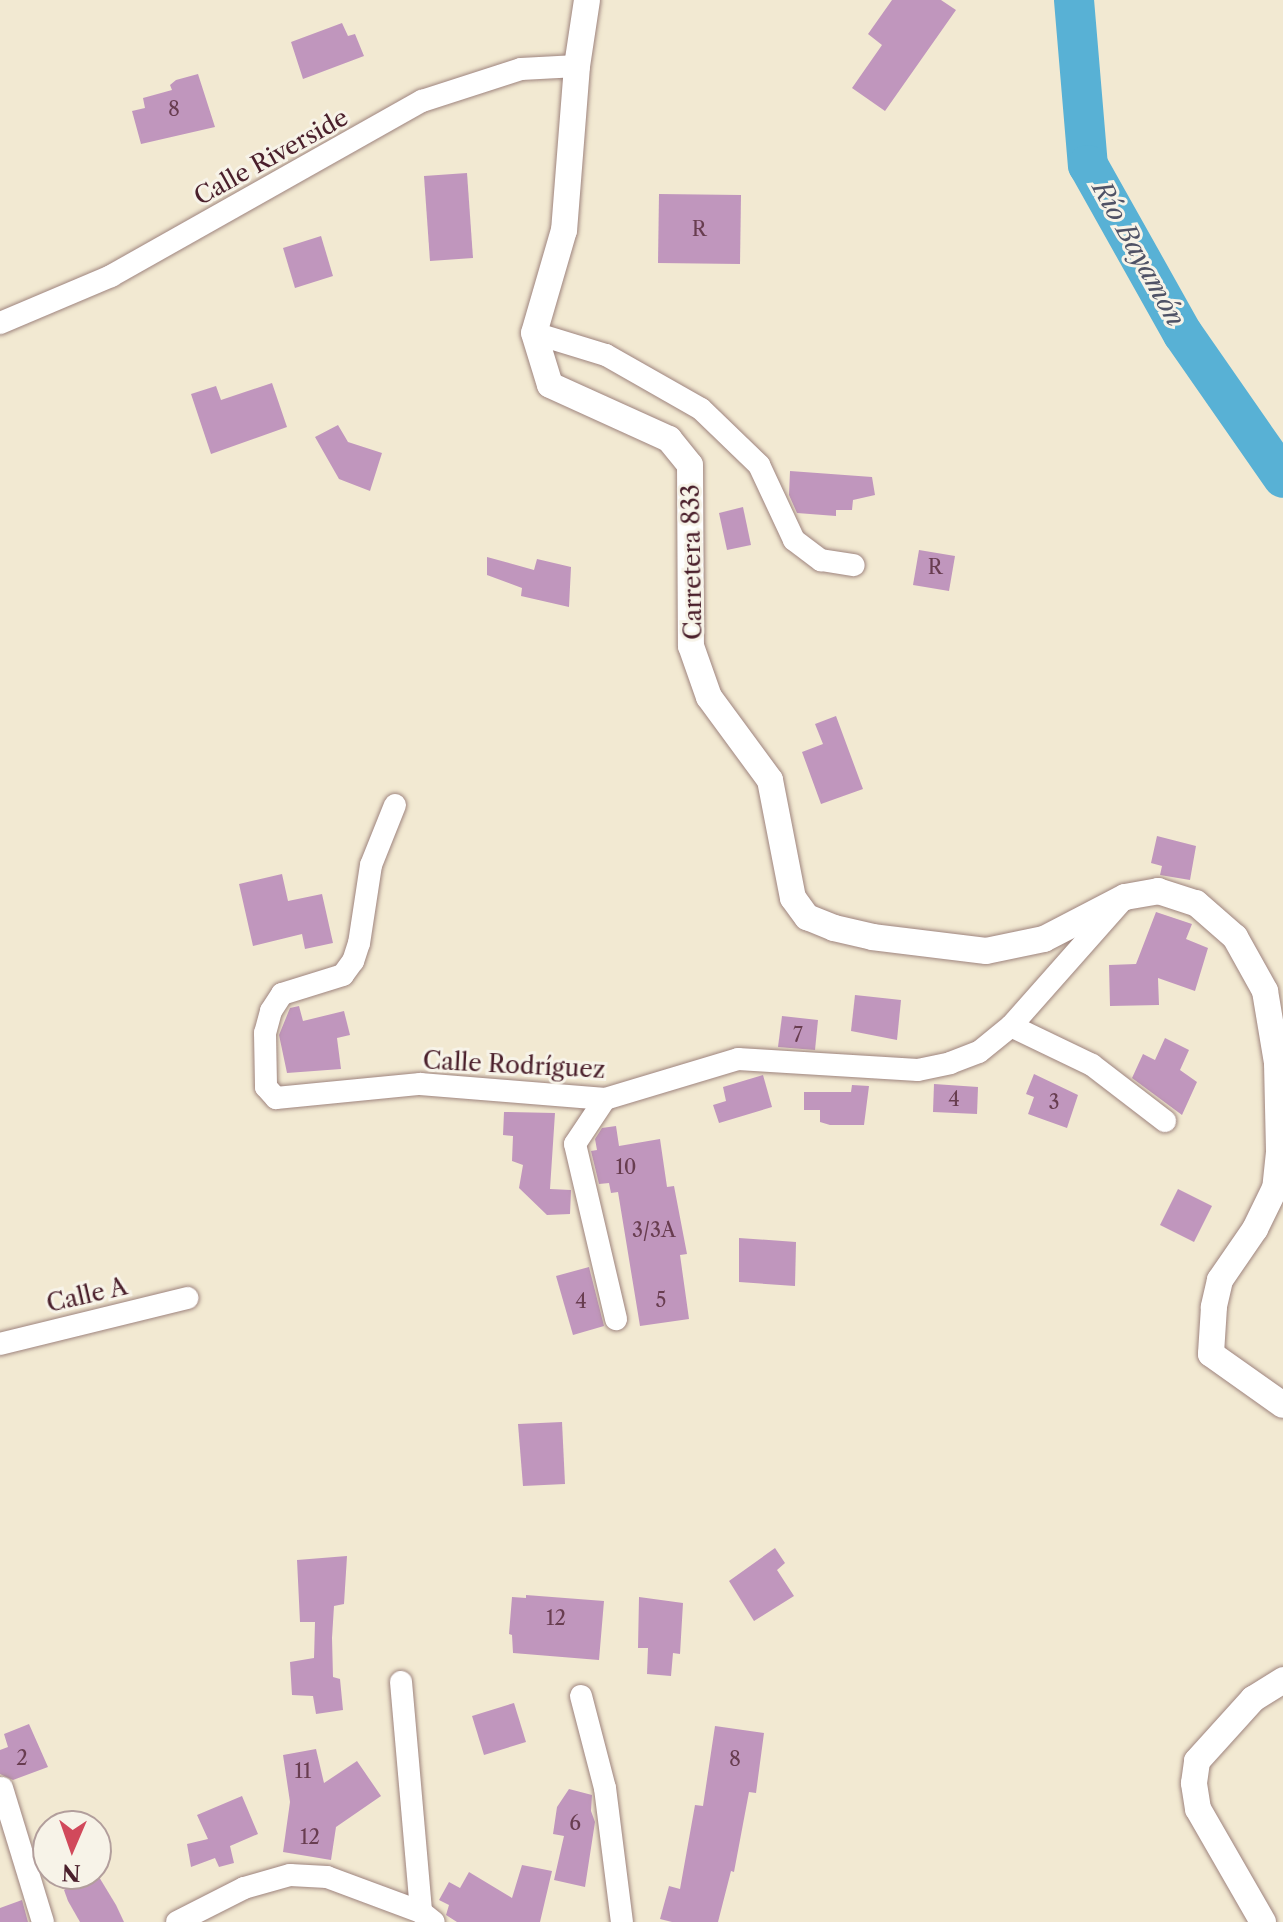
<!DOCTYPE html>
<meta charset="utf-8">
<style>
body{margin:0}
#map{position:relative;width:1283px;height:1922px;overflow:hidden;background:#f2e9d2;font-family:"Libre Caslon Text",serif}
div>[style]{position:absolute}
.river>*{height:40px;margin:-20px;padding:0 20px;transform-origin:20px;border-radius:20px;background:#58b1d5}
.building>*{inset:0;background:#c096bd}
.roads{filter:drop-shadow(0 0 2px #9e847e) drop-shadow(0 0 2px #9e847e)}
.minor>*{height:22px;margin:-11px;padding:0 11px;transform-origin:11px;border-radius:11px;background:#fff}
.tertiary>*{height:26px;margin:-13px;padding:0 13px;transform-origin:13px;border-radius:13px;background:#fff}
span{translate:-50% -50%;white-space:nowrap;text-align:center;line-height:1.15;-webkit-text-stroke:6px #f7f3e8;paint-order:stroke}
.number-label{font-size:20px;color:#683d50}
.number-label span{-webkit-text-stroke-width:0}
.street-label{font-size:24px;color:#4a1f2b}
.water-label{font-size:26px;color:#4f5266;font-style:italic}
.north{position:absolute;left:32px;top:1810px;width:80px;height:80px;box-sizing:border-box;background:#f7f3e8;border:2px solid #b29e9c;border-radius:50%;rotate:182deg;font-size:22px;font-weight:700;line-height:32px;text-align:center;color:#4a1f2b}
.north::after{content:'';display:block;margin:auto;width:28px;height:36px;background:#d1495b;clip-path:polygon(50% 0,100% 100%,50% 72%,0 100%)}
</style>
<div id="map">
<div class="river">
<div style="left:1074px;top:0;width:166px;rotate:85.2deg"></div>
<div style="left:1088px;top:165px;width:194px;rotate:60.7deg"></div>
<div style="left:1183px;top:334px;width:175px;rotate:55.2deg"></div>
</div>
<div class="building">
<div style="clip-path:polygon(892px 0,941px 0,956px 10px,885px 111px,852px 88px,882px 45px,868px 34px)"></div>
<div style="clip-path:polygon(342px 23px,348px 36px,355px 34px,364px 56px,303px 79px,291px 42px)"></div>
<div style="clip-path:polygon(198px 74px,215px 127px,141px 144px,132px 111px,145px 108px,143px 98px,172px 90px,170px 85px,176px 80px)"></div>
<div style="clip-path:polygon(467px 173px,473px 258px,430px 261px,424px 176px)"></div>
<div style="clip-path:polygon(659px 194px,741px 195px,740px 264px,658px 263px)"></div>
<div style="clip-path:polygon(321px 236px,333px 276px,295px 288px,283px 248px)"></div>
<div style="clip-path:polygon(272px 383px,287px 427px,211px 454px,191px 394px,216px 386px,221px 400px)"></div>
<div style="clip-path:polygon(338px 425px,348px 442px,382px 453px,370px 491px,339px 479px,315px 437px)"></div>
<div style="clip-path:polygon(790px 471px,872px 477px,875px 495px,853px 500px,852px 510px,836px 510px,836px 516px,797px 513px,789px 495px)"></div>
<div style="clip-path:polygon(743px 507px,751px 545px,727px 550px,719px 513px)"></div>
<div style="clip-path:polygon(919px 550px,955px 556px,949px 591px,913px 585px)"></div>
<div style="clip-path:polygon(487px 557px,534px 570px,537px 559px,571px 567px,569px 607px,521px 596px,522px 588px,487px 575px)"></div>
<div style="clip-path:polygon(836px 716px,863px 789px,821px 804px,802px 752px,823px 744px,815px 724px)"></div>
<div style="clip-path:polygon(1157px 836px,1196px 846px,1190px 880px,1160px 875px,1162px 866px,1151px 863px)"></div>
<div style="clip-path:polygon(282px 874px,288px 901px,322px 894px,333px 943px,305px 949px,302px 934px,253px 946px,239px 884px)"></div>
<div style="clip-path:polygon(1156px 912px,1192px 924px,1186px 939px,1208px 948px,1195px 991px,1158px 978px,1159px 1005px,1110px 1006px,1109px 965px,1136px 964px)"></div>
<div style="clip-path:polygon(855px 995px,901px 1000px,897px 1040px,851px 1031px)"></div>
<div style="clip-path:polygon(299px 1006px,303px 1021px,344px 1011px,350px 1035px,337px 1038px,341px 1069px,287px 1073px,279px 1035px,290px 1008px)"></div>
<div style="clip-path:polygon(782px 1016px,818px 1020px,815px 1050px,778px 1047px)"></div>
<div style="clip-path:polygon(1165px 1038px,1189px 1050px,1180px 1070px,1197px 1082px,1182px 1115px,1132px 1078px,1143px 1054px,1155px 1060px)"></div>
<div style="clip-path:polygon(1034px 1074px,1078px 1095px,1067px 1128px,1028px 1114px,1034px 1097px,1026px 1094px)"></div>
<div style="clip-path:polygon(763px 1075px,772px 1107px,719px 1123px,713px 1105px,726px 1101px,723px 1087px)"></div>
<div style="clip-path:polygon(934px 1084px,978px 1087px,977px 1114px,933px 1112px)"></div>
<div style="clip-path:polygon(852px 1085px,869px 1086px,864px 1125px,830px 1125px,820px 1122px,820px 1110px,804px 1110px,804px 1092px,851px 1092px)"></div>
<div style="clip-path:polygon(504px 1112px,555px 1113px,550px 1189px,571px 1190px,570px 1214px,547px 1215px,519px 1188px,523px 1165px,512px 1161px,513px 1136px,503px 1135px)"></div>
<div style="clip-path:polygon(616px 1126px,619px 1146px,660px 1139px,667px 1187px,674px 1186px,687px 1254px,680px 1255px,689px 1319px,640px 1326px,618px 1192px,611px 1193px,609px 1183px,599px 1184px,591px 1151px,597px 1150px,595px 1139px,602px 1128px)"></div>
<div style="clip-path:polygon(1178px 1189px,1212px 1206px,1194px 1242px,1160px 1225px)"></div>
<div style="clip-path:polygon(739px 1238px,796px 1242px,795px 1286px,739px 1282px)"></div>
<div style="clip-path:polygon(589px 1267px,604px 1326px,573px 1335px,556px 1276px)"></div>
<div style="clip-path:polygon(562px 1422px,565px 1484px,523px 1486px,518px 1424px)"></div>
<div style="clip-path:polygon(775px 1548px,785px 1563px,777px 1570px,794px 1596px,754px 1621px,729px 1581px)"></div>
<div style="clip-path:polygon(347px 1556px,344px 1604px,334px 1606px,332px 1638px,333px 1677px,340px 1679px,343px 1710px,316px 1714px,313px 1696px,292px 1695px,290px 1662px,314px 1658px,315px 1622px,300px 1622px,297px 1560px)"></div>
<div style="clip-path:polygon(526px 1595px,604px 1601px,599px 1660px,513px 1653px,512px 1635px,509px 1634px,512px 1597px,526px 1598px)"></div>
<div style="clip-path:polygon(639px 1597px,683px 1603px,680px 1654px,673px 1653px,671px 1676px,647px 1674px,648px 1648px,638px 1648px)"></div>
<div style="clip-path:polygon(514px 1703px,526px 1742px,484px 1755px,472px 1716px)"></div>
<div style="clip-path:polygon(29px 1724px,48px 1767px,13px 1780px,0 1774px,0 1750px,8px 1747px,4px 1734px)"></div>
<div style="clip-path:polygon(715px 1726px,764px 1733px,756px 1793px,749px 1792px,734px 1872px,731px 1871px,718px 1922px,672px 1922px,660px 1919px,669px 1886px,680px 1889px,695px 1805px,703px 1806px)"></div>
<div style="clip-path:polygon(316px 1749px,324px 1783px,357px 1761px,381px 1796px,336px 1827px,331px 1860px,283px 1852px,290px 1802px,283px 1755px)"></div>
<div style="clip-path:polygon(569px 1789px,592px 1795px,591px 1811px,595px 1822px,585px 1887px,554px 1880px,564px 1836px,553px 1834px,557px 1807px)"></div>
<div style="clip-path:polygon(242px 1796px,258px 1834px,230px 1846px,234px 1863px,219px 1867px,215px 1858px,191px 1867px,187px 1844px,208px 1839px,197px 1815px)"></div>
<div style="clip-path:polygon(522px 1865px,552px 1871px,540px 1922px,457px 1922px,446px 1915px,449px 1905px,439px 1900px,449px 1882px,460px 1888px,469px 1872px,512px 1898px)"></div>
<div style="clip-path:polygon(96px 1872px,116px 1905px,124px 1922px,80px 1922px,68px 1901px,64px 1890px)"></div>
<div style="clip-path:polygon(22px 1900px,28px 1922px,0 1922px,0 1908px)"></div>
</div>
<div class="roads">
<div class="minor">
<div style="left:0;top:323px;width:121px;rotate:-22.9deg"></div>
<div style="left:111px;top:276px;width:357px;rotate:-29.4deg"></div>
<div style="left:422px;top:101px;width:104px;rotate:-17.9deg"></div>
<div style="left:521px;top:69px;width:56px;rotate:-3.1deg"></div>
<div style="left:534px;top:333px;width:75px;rotate:17deg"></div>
<div style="left:606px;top:355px;width:109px;rotate:29.6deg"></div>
<div style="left:701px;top:409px;width:81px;rotate:44deg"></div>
<div style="left:759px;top:465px;width:83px;rotate:65deg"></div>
<div style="left:794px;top:540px;width:34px;rotate:37deg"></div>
<div style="left:821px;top:560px;width:33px;rotate:9deg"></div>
<div style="left:395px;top:805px;width:65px;rotate:111.8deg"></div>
<div style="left:371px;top:865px;width:79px;rotate:98.7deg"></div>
<div style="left:359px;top:943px;width:19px;rotate:108deg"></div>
<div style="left:353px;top:961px;width:17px;rotate:126deg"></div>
<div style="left:343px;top:975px;width:64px;rotate:162.7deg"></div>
<div style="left:282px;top:994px;width:20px;rotate:123deg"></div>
<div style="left:271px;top:1011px;width:23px;rotate:105deg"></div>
<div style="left:265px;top:1033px;width:54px;rotate:88.9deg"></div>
<div style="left:266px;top:1087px;width:15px;rotate:48deg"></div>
<div style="left:276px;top:1098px;width:145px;rotate:-5.6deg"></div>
<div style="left:420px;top:1084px;width:186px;rotate:4.6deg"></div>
<div style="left:605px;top:1099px;width:139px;rotate:-16.7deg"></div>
<div style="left:738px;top:1059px;width:180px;rotate:3.5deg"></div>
<div style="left:918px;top:1070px;width:33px;rotate:-12deg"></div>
<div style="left:950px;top:1063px;width:31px;rotate:-21deg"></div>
<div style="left:979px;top:1052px;width:41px;rotate:-39.1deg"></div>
<div style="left:1011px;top:1026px;width:163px;rotate:-48.5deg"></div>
<div style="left:1011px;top:1026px;width:90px;rotate:25.7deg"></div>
<div style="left:1092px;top:1065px;width:92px;rotate:37.5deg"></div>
<div style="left:605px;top:1099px;width:54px;rotate:123.7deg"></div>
<div style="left:575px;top:1144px;width:180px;rotate:76.8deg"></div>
<div style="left:0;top:1344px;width:193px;rotate:-13.8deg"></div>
<div style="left:401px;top:1682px;width:231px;rotate:85deg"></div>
<div style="left:581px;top:1696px;width:95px;rotate:75.4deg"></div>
<div style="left:605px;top:1788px;width:135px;rotate:82.8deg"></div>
<div style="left:2px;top:1788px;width:140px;rotate:73deg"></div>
<div style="left:177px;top:1922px;width:75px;rotate:-26.9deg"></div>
<div style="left:244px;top:1888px;width:48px;rotate:-15.8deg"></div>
<div style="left:290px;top:1875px;width:37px;rotate:3deg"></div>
<div style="left:327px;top:1877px;width:100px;rotate:20.4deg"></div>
<div style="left:421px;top:1912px;width:16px;rotate:38deg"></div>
</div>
<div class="tertiary">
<div style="left:587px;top:0;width:67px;rotate:98.6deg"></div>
<div style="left:577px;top:66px;width:165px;rotate:94.5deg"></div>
<div style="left:564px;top:230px;width:107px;rotate:106.2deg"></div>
<div style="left:534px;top:333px;width:54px;rotate:72.9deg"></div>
<div style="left:550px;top:385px;width:131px;rotate:24.4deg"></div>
<div style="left:669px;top:439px;width:33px;rotate:51deg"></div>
<div style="left:690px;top:465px;width:181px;rotate:89.7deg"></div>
<div style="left:691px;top:646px;width:54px;rotate:70.6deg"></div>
<div style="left:709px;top:697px;width:103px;rotate:53.7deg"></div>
<div style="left:770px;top:780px;width:120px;rotate:79deg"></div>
<div style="left:793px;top:898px;width:24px;rotate:54deg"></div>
<div style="left:807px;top:917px;width:29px;rotate:22deg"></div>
<div style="left:834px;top:928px;width:39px;rotate:13deg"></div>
<div style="left:872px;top:937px;width:115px;rotate:7deg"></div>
<div style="left:986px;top:951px;width:59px;rotate:-11.7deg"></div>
<div style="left:1044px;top:939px;width:91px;rotate:-27.4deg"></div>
<div style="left:1125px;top:897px;width:34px;rotate:-10deg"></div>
<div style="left:1158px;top:891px;width:40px;rotate:18deg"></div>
<div style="left:1196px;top:903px;width:52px;rotate:41.1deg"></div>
<div style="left:1235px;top:937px;width:62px;rotate:60.9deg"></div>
<div style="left:1265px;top:991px;width:73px;rotate:80.5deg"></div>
<div style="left:1277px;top:1063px;width:89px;rotate:88.7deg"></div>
<div style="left:1279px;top:1152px;width:36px;rotate:96deg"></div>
<div style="left:1275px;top:1188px;width:46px;rotate:116deg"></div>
<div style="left:1255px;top:1229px;width:62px;rotate:124.5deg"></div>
<div style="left:1220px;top:1280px;width:28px;rotate:103deg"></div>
<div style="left:1214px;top:1307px;width:47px;rotate:93.7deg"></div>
<div style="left:1211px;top:1354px;width:88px;rotate:35.3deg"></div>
<div style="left:1263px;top:1922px;width:130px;rotate:-119.9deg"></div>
<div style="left:1198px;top:1809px;width:26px;rotate:-99deg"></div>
<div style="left:1194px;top:1783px;width:22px;rotate:-82deg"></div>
<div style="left:1197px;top:1761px;width:84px;rotate:-47.9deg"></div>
<div style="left:1253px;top:1699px;width:36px;rotate:-32deg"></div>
</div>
</div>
<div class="number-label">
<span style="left:174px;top:109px">8</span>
<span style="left:699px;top:229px">R</span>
<span style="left:935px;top:567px">R</span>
<span style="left:798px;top:1035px">7</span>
<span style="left:954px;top:1099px">4</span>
<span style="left:1054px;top:1102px">3</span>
<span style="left:626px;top:1167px">10</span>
<span style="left:654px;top:1230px">3/3A</span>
<span style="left:661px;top:1300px">5</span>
<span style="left:581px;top:1301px">4</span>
<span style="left:556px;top:1618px">12</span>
<span style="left:22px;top:1758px">2</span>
<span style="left:735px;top:1759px">8</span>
<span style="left:303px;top:1771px">11</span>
<span style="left:575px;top:1823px">6</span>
<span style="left:310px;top:1837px">12</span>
</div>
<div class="street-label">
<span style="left:271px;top:157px;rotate:-29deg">Calle Riverside</span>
<span style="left:692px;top:562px;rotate:-91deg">Carretera 833</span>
<span style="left:514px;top:1065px;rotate:3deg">Calle Rodríguez</span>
<span style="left:87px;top:1295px;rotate:-13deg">Calle A</span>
</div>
<div class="water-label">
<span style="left:1138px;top:254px;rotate:61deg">Río Bayamón</span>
</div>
<div class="north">N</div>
</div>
